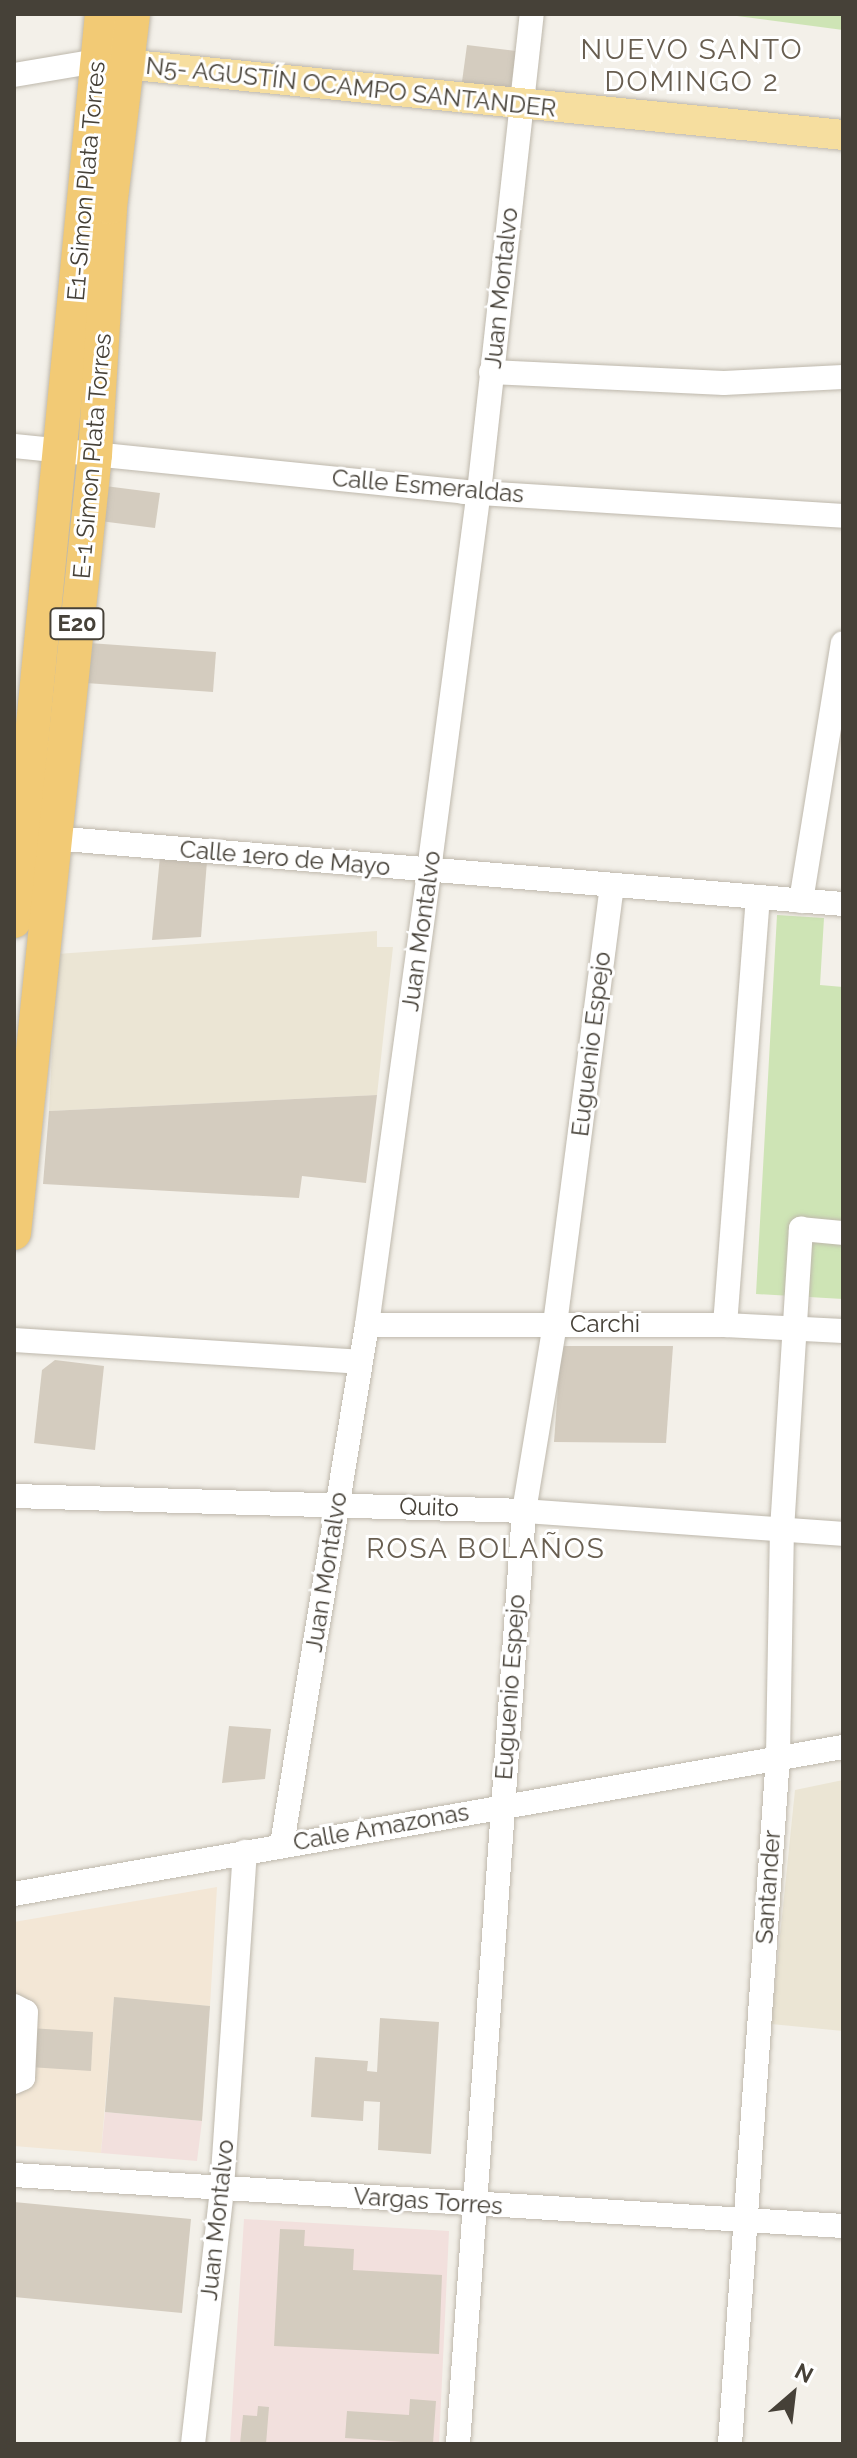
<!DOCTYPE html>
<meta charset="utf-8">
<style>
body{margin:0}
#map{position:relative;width:857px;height:2458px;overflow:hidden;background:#f3f0e9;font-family:Raleway,sans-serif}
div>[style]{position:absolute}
.commercial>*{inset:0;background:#f3e7d6}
.education>*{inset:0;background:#ebe5d4}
.medical>*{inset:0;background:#f2e0dd}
.green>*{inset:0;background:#cee4b5}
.building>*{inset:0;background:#d4ccbf}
.roads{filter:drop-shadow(0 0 2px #beb8ac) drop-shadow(0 0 2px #beb8ac)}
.minor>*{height:24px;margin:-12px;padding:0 12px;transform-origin:12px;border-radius:12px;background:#fff}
.major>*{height:30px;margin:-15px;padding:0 15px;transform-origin:15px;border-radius:15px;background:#f6de9f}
.highway>*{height:34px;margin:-17px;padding:0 17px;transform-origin:17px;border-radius:17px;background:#f2ca75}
span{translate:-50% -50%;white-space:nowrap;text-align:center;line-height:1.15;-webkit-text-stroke:6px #fff;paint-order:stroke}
.shield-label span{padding:2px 6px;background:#fff;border:2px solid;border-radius:6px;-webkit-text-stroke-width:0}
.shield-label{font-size:22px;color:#464138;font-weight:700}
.street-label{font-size:24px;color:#464138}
.quarter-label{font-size:28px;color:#685e50;letter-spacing:2px}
.frame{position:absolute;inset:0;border:16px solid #464138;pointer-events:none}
.north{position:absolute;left:753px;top:2354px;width:80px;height:80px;-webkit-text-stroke:6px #fff;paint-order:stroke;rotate:28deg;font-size:22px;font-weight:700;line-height:32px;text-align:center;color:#464138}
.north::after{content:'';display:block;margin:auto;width:28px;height:36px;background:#464138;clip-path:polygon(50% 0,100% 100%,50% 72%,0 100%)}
</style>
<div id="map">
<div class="commercial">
<div style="clip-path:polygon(217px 1887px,210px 2006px,114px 1998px,101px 2153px,14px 2146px,14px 1922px)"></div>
</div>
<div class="education">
<div style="clip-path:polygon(377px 931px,377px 947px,393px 947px,377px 1095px,49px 1111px,57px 954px)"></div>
<div style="clip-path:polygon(843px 1780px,843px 2031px,771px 2024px,795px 1790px)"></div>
</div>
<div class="medical">
<div style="clip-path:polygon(105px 2112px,202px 2121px,197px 2161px,101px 2153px)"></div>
<div style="clip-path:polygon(244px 2219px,449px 2231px,439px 2444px,230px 2444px)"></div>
</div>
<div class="green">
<div style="clip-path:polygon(843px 14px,843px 30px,737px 16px,737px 14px)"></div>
<div style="clip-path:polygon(777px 915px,824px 918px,820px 985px,843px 987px,843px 1299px,756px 1294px)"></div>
</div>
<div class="building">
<div style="clip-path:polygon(467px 45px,516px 51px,510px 95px,461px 89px)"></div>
<div style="clip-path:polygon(105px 486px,160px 493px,155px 528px,100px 521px)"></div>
<div style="clip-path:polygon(89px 643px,216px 652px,213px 692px,86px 683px)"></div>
<div style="clip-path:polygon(160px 856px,207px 861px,201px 937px,152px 940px)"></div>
<div style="clip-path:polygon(377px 1095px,366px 1183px,302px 1176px,299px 1198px,43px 1184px,49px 1111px)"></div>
<div style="clip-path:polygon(561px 1346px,673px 1346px,666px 1443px,554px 1442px)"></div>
<div style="clip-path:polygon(55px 1360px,104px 1366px,95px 1450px,34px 1443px,42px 1370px)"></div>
<div style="clip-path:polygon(229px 1726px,271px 1729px,265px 1779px,222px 1783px)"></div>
<div style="clip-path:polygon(114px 1997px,210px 2006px,202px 2121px,105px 2112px)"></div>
<div style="clip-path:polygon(380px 2018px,439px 2022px,431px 2154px,378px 2150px,380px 2102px,364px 2101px,363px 2121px,311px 2117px,315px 2057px,368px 2061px,367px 2071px,377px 2072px)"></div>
<div style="clip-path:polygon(14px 2027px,93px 2032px,91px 2071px,14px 2066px)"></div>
<div style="clip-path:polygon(14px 2202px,191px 2219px,182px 2313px,14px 2297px)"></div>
<div style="clip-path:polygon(280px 2229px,305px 2230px,304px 2246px,354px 2249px,353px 2270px,442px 2275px,439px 2354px,274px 2346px)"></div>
<div style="clip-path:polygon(410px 2399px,436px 2401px,433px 2444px,345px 2438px,347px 2411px,409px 2415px)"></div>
<div style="clip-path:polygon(258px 2406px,269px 2407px,266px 2444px,240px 2444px,243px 2415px,257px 2416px)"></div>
</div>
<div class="roads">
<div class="minor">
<div style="left:14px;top:75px;width:84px;rotate:-9.6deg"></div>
<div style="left:491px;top:372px;width:233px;rotate:2.7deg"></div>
<div style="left:724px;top:383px;width:119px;rotate:-2.9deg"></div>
<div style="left:14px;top:446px;width:452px;rotate:5.8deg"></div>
<div style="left:464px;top:492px;width:380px;rotate:3.6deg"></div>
<div style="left:40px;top:837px;width:806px;rotate:4.77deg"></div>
<div style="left:801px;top:901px;width:261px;rotate:-80.8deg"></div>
<div style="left:367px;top:1325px;width:358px"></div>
<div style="left:725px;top:1325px;width:118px;rotate:2.9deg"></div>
<div style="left:725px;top:1325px;width:428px;rotate:-85.6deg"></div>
<div style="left:14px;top:1340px;width:346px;rotate:3.6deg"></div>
<div style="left:14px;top:1496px;width:510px;rotate:1.68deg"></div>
<div style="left:524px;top:1511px;width:320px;rotate:4.1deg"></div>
<div style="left:282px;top:1844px;width:526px;rotate:-80.7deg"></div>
<div style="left:367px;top:1325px;width:459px;rotate:-82.2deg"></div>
<div style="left:429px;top:870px;width:381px;rotate:-82.5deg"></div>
<div style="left:479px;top:492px;width:481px;rotate:-83.7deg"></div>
<div style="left:14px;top:1894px;width:842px;rotate:-10.06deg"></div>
<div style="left:14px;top:2006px;width:13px;rotate:27deg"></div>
<div style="left:26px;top:2012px;width:66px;rotate:92.6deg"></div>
<div style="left:23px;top:2078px;width:10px;rotate:156deg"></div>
<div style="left:14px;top:2175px;width:831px;rotate:3.52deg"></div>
<div style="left:193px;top:2444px;width:258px;rotate:-83.5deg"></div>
<div style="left:222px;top:2188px;width:337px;rotate:-86.1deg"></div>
<div style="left:458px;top:2444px;width:935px;rotate:-85.95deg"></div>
<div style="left:524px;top:1511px;width:190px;rotate:-80.6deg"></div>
<div style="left:555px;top:1324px;width:442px;rotate:-82.6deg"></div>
<div style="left:730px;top:2444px;width:690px;rotate:-86.01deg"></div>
<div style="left:778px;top:1756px;width:226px;rotate:-89deg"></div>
<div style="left:782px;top:1530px;width:302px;rotate:-86.4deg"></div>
<div style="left:801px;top:1229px;width:42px;rotate:5.4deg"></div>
</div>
<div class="major">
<div style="left:103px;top:62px;width:744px;rotate:5.63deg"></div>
</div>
<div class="highway">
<div style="left:14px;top:921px;width:911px;rotate:-84.46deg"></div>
<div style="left:14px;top:1233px;width:782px;rotate:-84.06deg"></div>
<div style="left:95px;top:455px;width:248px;rotate:-86.5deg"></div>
<div style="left:110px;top:207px;width:194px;rotate:-83.2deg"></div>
</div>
</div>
<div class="shield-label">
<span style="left:77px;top:624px">E20</span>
</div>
<div class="street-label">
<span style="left:351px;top:87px;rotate:6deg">N5- AGUSTÍN OCAMPO SANTANDER</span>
<span style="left:86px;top:181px;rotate:-85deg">E1-Simon Plata Torres</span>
<span style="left:501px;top:288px;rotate:-84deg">Juan Montalvo</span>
<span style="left:92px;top:456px;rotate:-85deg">E-1 Simon Plata Torres</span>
<span style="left:428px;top:486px;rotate:5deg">Calle Esmeraldas</span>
<span style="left:285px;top:858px;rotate:5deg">Calle 1ero de Mayo</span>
<span style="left:421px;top:931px;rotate:-82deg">Juan Montalvo</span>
<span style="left:591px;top:1044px;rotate:-83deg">Euguenio Espejo</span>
<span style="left:605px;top:1324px">Carchi</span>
<span style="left:429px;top:1507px;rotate:2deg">Quito</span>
<span style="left:326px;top:1572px;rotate:-81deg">Juan Montalvo</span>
<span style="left:510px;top:1687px;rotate:-86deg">Euguenio Espejo</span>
<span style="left:381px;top:1827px;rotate:-10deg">Calle Amazonas</span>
<span style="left:768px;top:1887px;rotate:-86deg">Santander</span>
<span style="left:428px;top:2201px;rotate:4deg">Vargas Torres</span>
<span style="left:217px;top:2220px;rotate:-84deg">Juan Montalvo</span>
</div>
<div class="quarter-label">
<span style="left:692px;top:66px">NUEVO SANTO<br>DOMINGO 2</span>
<span style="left:486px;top:1549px">ROSA BOLAÑOS</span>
</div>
<div class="frame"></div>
<div class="north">N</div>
</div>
